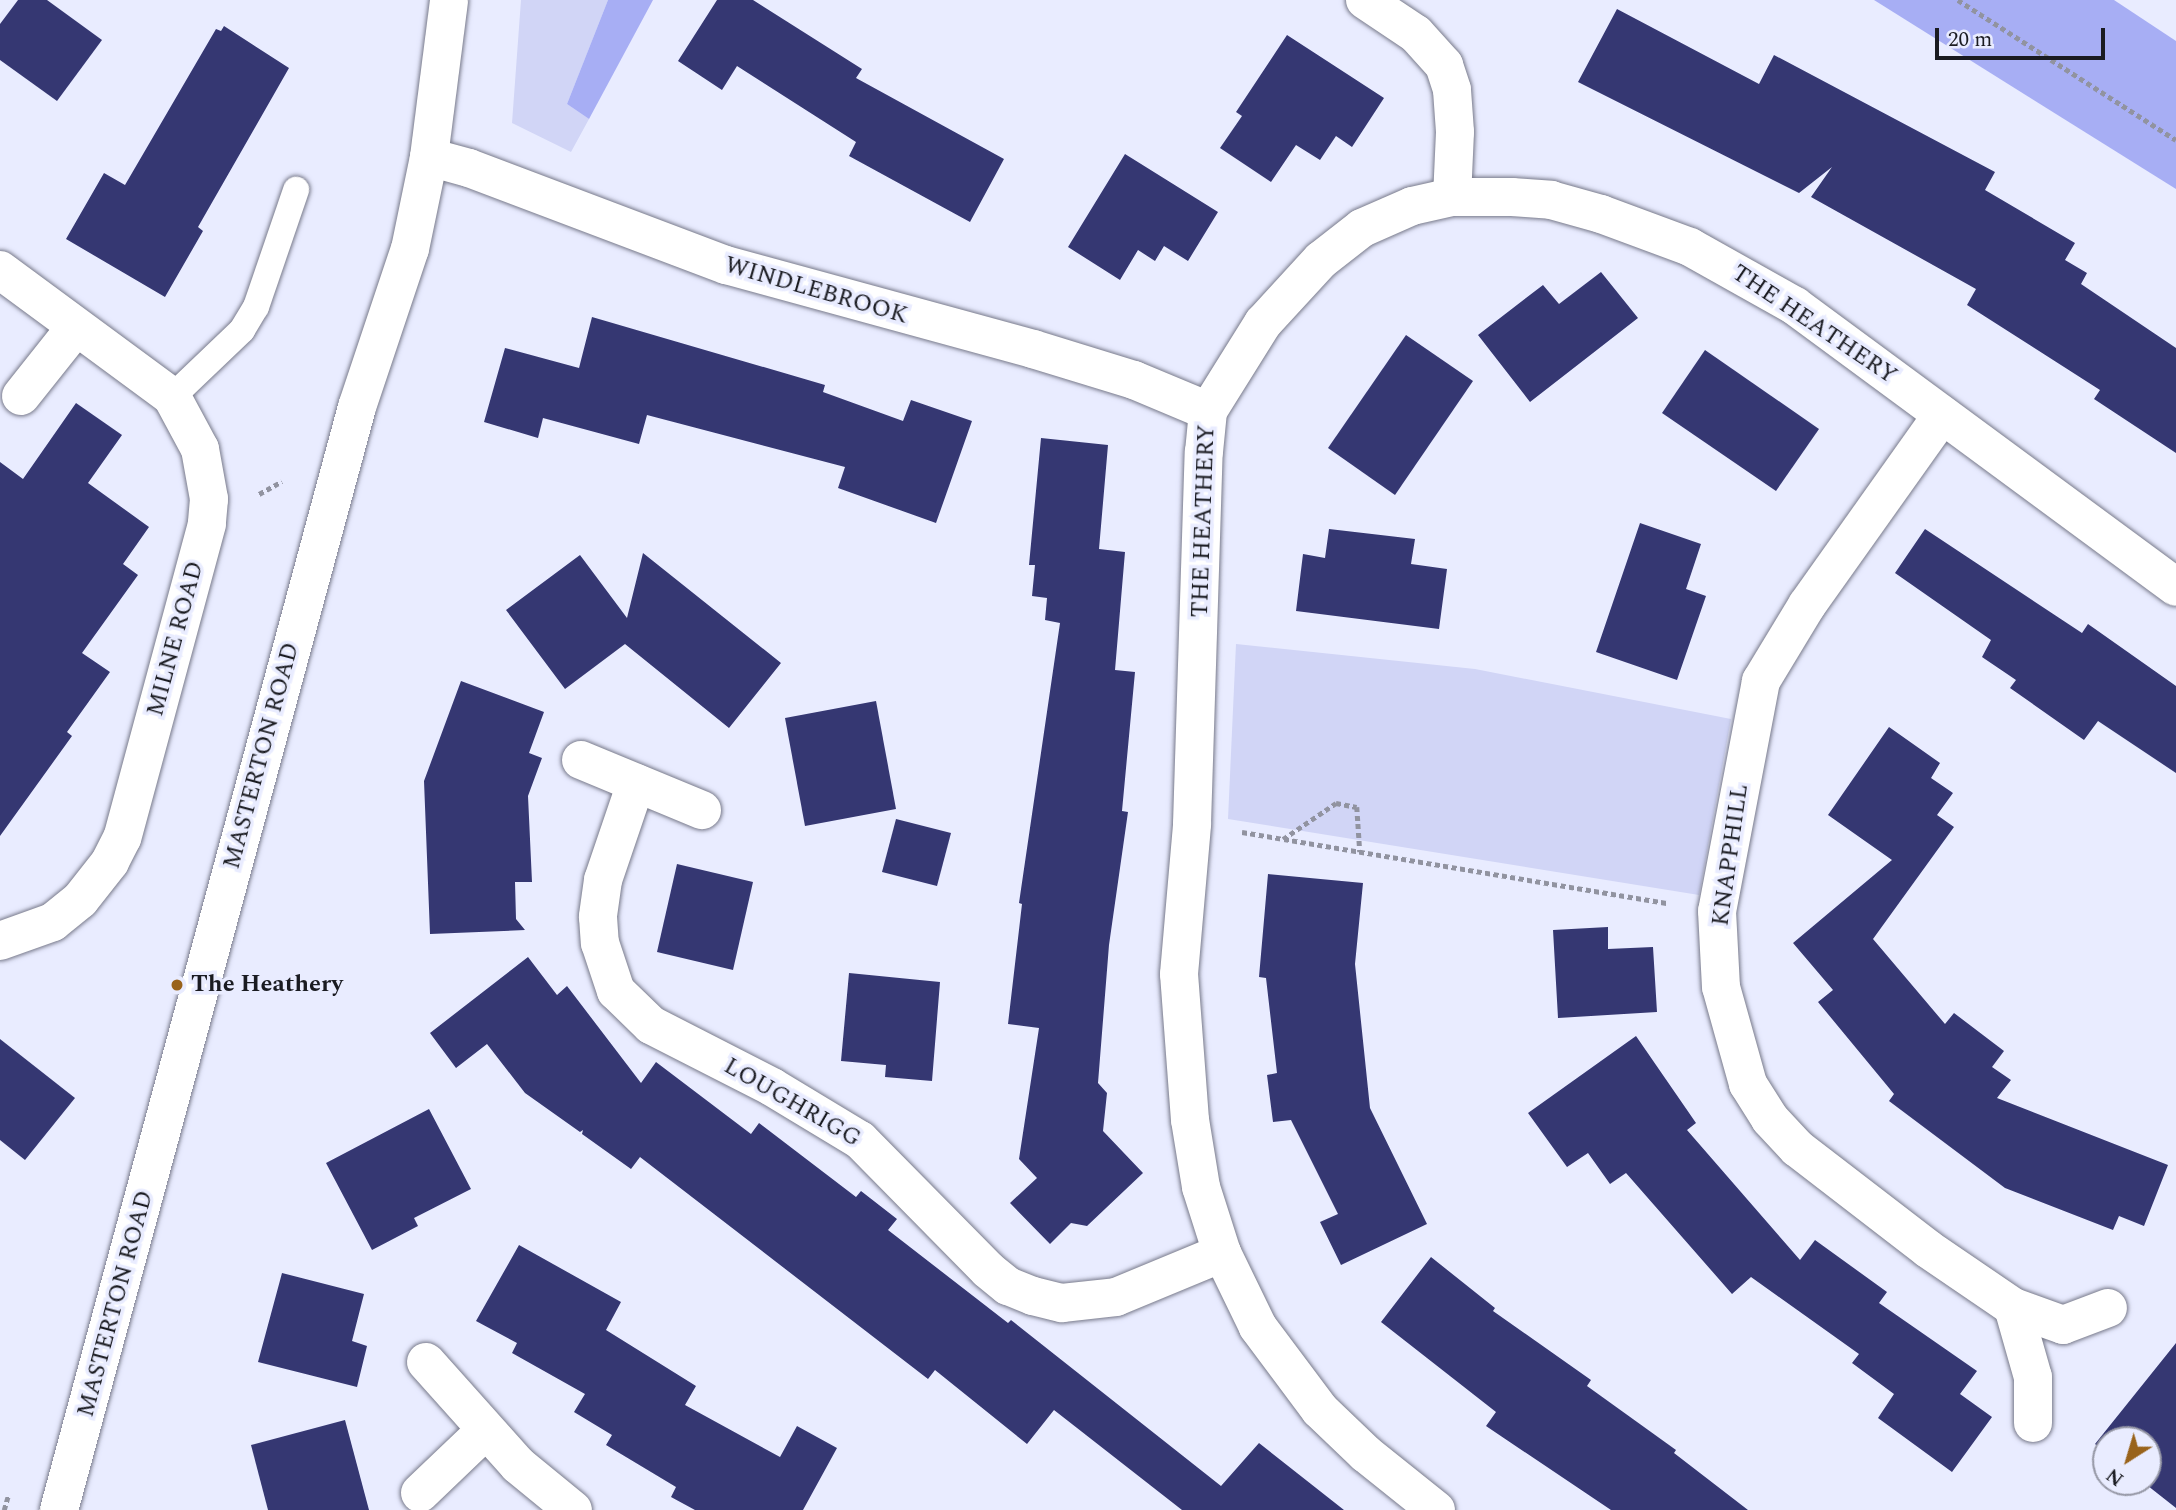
<!DOCTYPE html>
<style>
body{margin:0}
#map{position:relative;width:2176px;height:1510px;overflow:hidden;background:#e9ecff;font-family:Spectral,serif}
div>[style]{position:absolute}
.green>*{inset:0;background:#d1d5f6}
.forest>*{inset:0;background:#a7aef4}
.building>*{inset:0;background:#353772}
.path>*{height:4.5px;margin-top:-2.25px;transform-origin:0;background:repeating-linear-gradient(90deg,#9193a0 0 5px,transparent 0 8.5px)}
.roads{filter:drop-shadow(0 0 2px #787a8b) drop-shadow(0 0 2px #787a8b)}
.service>*{height:26px;margin:-13px;padding:0 13px;transform-origin:13px;border-radius:13px;background:#fff}
.minor>*{height:38px;margin:-19px;padding:0 19px;transform-origin:19px;border-radius:19px;background:#fff}
.tertiary>*{height:38px;margin:-19px;padding:0 19px;transform-origin:19px;border-radius:19px;background:#fff}
.dots>*{width:19px;height:19px;translate:-50% -50%;box-sizing:border-box;border:4px solid #e9ecff;border-radius:50%}
span{translate:-50% -50%;white-space:nowrap;text-align:center;line-height:1.15;-webkit-text-stroke:7px #e9ecff;paint-order:stroke}
.street-label{font-size:24px;color:#1a1b21}
.poi-label{font-size:24px;color:#1a1b21;font-weight:700}
.left{translate:0 -50%;text-align:left}
.north{position:absolute;left:2092px;top:1426px;width:70px;height:70px;box-sizing:border-box;background:#e9ecff;border:2px solid #9698a6;border-radius:50%;rotate:217deg;font-size:19px;font-weight:700;line-height:28px;text-align:center;color:#1a1b21}
.north::after{content:'';display:block;margin:auto;width:24px;height:32px;background:#99631b;clip-path:polygon(50% 0,100% 100%,50% 72%,0 100%)}
.scale{position:absolute;left:1935px;top:28px;width:170px;height:32px;box-sizing:border-box;border:4px solid #1a1b21;border-top:0;padding-left:9px;font-size:21px;line-height:24px;white-space:nowrap;color:#1a1b21;-webkit-text-stroke:5px #e9ecff;paint-order:stroke}
</style>
<div id="map">
<div class="green">
<div style="clip-path:polygon(521px 0,608px 0,567px 104px,589px 119px,571px 152px,512px 123px)"></div>
<div style="clip-path:polygon(1236px 644px,1475px 669px,1731px 719px,1699px 895px,1228px 819px)"></div>
</div>
<div class="forest">
<div style="clip-path:polygon(608px 0,653px 0,589px 119px,567px 104px)"></div>
<div style="clip-path:polygon(1874px 0,2114px 0,2176px 41px,2176px 189px)"></div>
</div>
<div class="building">
<div style="clip-path:polygon(18px 0,47px 0,102px 40px,57px 101px,0 60px,0 24px)"></div>
<div style="clip-path:polygon(717px 0,753px 0,862px 69px,856px 78px,1004px 159px,970px 222px,849px 156px,856px 142px,737px 66px,722px 90px,678px 61px)"></div>
<div style="clip-path:polygon(1617px 9px,1759px 84px,1774px 55px,1995px 172px,1985px 190px,2075px 243px,2065px 260px,2087px 273px,2081px 284px,2176px 348px,2176px 453px,2094px 399px,2100px 390px,1967px 305px,1976px 289px,1811px 197px,1832px 167px,1799px 193px,1578px 82px)"></div>
<div style="clip-path:polygon(224px 26px,289px 68px,198px 227px,203px 231px,165px 297px,66px 239px,104px 173px,125px 185px,216px 29px,221px 31px)"></div>
<div style="clip-path:polygon(1287px 35px,1384px 98px,1352px 147px,1336px 136px,1320px 160px,1296px 145px,1271px 182px,1220px 148px,1242px 116px,1236px 112px)"></div>
<div style="clip-path:polygon(1125px 154px,1218px 212px,1188px 261px,1164px 246px,1155px 261px,1138px 250px,1120px 280px,1068px 247px)"></div>
<div style="clip-path:polygon(1601px 272px,1638px 318px,1530px 402px,1478px 335px,1543px 285px,1559px 304px)"></div>
<div style="clip-path:polygon(592px 317px,825px 385px,823px 392px,903px 421px,911px 400px,972px 421px,936px 523px,838px 488px,845px 467px,647px 415px,639px 444px,543px 418px,538px 438px,484px 422px,505px 348px,579px 368px)"></div>
<div style="clip-path:polygon(1406px 335px,1473px 381px,1395px 495px,1328px 448px)"></div>
<div style="clip-path:polygon(1705px 350px,1819px 429px,1776px 491px,1662px 413px)"></div>
<div style="clip-path:polygon(76px 403px,122px 435px,88px 483px,149px 527px,123px 564px,138px 575px,82px 653px,110px 672px,67px 732px,72px 736px,0 836px,0 462px,23px 479px)"></div>
<div style="clip-path:polygon(1041px 438px,1108px 445px,1099px 549px,1125px 552px,1115px 670px,1135px 672px,1122px 811px,1128px 812px,1109px 945px,1098px 1083px,1107px 1093px,1103px 1131px,1143px 1173px,1087px 1226px,1071px 1223px,1050px 1244px,1010px 1203px,1037px 1178px,1019px 1159px,1039px 1028px,1008px 1024px,1022px 904px,1019px 903px,1060px 623px,1045px 620px,1047px 598px,1032px 596px,1035px 565px,1029px 565px)"></div>
<div style="clip-path:polygon(1640px 523px,1701px 544px,1686px 589px,1706px 596px,1677px 680px,1596px 652px)"></div>
<div style="clip-path:polygon(1329px 529px,1415px 539px,1411px 564px,1447px 569px,1439px 629px,1296px 611px,1303px 554px,1325px 558px)"></div>
<div style="clip-path:polygon(1925px 529px,2082px 633px,2088px 624px,2176px 686px,2176px 773px,2098px 721px,2084px 740px,2010px 688px,2016px 680px,1982px 657px,1991px 640px,1895px 573px)"></div>
<div style="clip-path:polygon(643px 553px,781px 663px,729px 728px,625px 644px,565px 689px,506px 610px,580px 555px,627px 618px)"></div>
<div style="clip-path:polygon(461px 681px,544px 712px,529px 753px,542px 758px,528px 796px,532px 882px,515px 882px,516px 919px,525px 930px,430px 934px,424px 781px)"></div>
<div style="clip-path:polygon(876px 701px,896px 809px,805px 826px,785px 718px)"></div>
<div style="clip-path:polygon(1889px 727px,1940px 763px,1931px 778px,1953px 793px,1937px 815px,1954px 827px,1873px 939px,1945px 1024px,1954px 1013px,2004px 1051px,1992px 1067px,2011px 1080px,1997px 1098px,2168px 1165px,2144px 1226px,2119px 1216px,2113px 1230px,2005px 1188px,1889px 1101px,1894px 1094px,1818px 1002px,1833px 990px,1793px 943px,1892px 860px,1828px 815px)"></div>
<div style="clip-path:polygon(896px 819px,951px 833px,937px 886px,882px 872px)"></div>
<div style="clip-path:polygon(677px 864px,753px 882px,733px 970px,657px 952px)"></div>
<div style="clip-path:polygon(1268px 874px,1363px 883px,1355px 964px,1370px 1108px,1427px 1224px,1341px 1265px,1320px 1222px,1338px 1214px,1291px 1120px,1273px 1122px,1267px 1075px,1277px 1073px,1266px 978px,1259px 977px)"></div>
<div style="clip-path:polygon(1608px 927px,1608px 949px,1653px 947px,1657px 1012px,1558px 1018px,1553px 930px)"></div>
<div style="clip-path:polygon(528px 957px,557px 995px,567px 986px,641px 1083px,656px 1062px,751px 1134px,759px 1123px,856px 1197px,861px 1191px,897px 1219px,888px 1230px,1008px 1323px,1011px 1320px,1221px 1486px,1259px 1443px,1344px 1510px,1182px 1510px,1054px 1410px,1027px 1444px,935px 1370px,928px 1379px,640px 1157px,631px 1169px,582px 1134px,583px 1130px,580px 1132px,525px 1093px,487px 1044px,456px 1068px,430px 1033px)"></div>
<div style="clip-path:polygon(849px 973px,940px 982px,932px 1081px,885px 1077px,886px 1065px,841px 1061px)"></div>
<div style="clip-path:polygon(1636px 1036px,1696px 1123px,1687px 1130px,1800px 1260px,1815px 1240px,1887px 1292px,1879px 1303px,1977px 1371px,1960px 1394px,1992px 1417px,1952px 1472px,1878px 1418px,1894px 1394px,1852px 1363px,1859px 1354px,1751px 1277px,1732px 1294px,1626px 1173px,1610px 1184px,1588px 1153px,1567px 1167px,1528px 1113px)"></div>
<div style="clip-path:polygon(0 1039px,75px 1098px,25px 1160px,0 1140px)"></div>
<div style="clip-path:polygon(429px 1109px,471px 1189px,414px 1218px,418px 1226px,372px 1250px,326px 1163px)"></div>
<div style="clip-path:polygon(519px 1245px,621px 1302px,606px 1330px,696px 1386px,685px 1405px,780px 1457px,797px 1426px,837px 1448px,803px 1510px,695px 1510px,671px 1497px,676px 1487px,606px 1445px,612px 1435px,574px 1412px,585px 1394px,512px 1353px,517px 1343px,476px 1321px)"></div>
<div style="clip-path:polygon(1431px 1257px,1495px 1308px,1493px 1311px,1591px 1380px,1587px 1386px,1676px 1450px,1674px 1453px,1748px 1510px,1611px 1510px,1486px 1426px,1496px 1412px,1381px 1322px)"></div>
<div style="clip-path:polygon(282px 1273px,364px 1294px,352px 1341px,367px 1346px,357px 1387px,258px 1362px)"></div>
<div style="clip-path:polygon(2176px 1343px,2176px 1508px,2143px 1482px,2148px 1482px,2148px 1440px,2106px 1440px,2106px 1452px,2095px 1444px)"></div>
<div style="clip-path:polygon(345px 1420px,369px 1510px,268px 1510px,251px 1445px)"></div>
</div>
<div class="path">
<div style="left:1958px;top:0;width:259px;rotate:32.7deg"></div>
<div style="left:259px;top:494px;width:26px;rotate:-29deg"></div>
<div style="left:1242px;top:832px;width:432px;rotate:9.5deg"></div>
<div style="left:1283px;top:839px;width:64px;rotate:-34.2deg"></div>
<div style="left:1336px;top:803px;width:21px;rotate:11deg"></div>
<div style="left:1357px;top:807px;width:45px;rotate:86.2deg"></div>
<div style="left:4px;top:1510px;width:15px;rotate:-74deg"></div>
</div>
<div class="roads">
<div class="service">
<div style="left:172px;top:397px;width:97px;rotate:-43.7deg"></div>
<div style="left:242px;top:330px;width:27px;rotate:-59deg"></div>
<div style="left:256px;top:307px;width:124px;rotate:-71.1deg"></div>
</div>
<div class="minor">
<div style="left:1365px;top:0;width:61px;rotate:33.7deg"></div>
<div style="left:1416px;top:34px;width:42px;rotate:47.9deg"></div>
<div style="left:1444px;top:65px;width:26px;rotate:72deg"></div>
<div style="left:1452px;top:90px;width:42px;rotate:85.9deg"></div>
<div style="left:1455px;top:132px;width:65px;rotate:92.6deg"></div>
<div style="left:429px;top:157px;width:41px;rotate:15.4deg"></div>
<div style="left:469px;top:168px;width:275px;rotate:20.7deg"></div>
<div style="left:726px;top:265px;width:318px;rotate:15.3deg"></div>
<div style="left:1033px;top:349px;width:106px;rotate:17.1deg"></div>
<div style="left:1134px;top:380px;width:80px;rotate:22.7deg"></div>
<div style="left:0;top:270px;width:214px;rotate:36.4deg"></div>
<div style="left:172px;top:397px;width:59px;rotate:61.7deg"></div>
<div style="left:200px;top:449px;width:51px;rotate:79.8deg"></div>
<div style="left:209px;top:499px;width:25px;rotate:95deg"></div>
<div style="left:207px;top:524px;width:325px;rotate:105.1deg"></div>
<div style="left:122px;top:838px;width:27px;rotate:117deg"></div>
<div style="left:110px;top:862px;width:48px;rotate:128.3deg"></div>
<div style="left:80px;top:900px;width:35px;rotate:141deg"></div>
<div style="left:53px;top:922px;width:56px;rotate:160.3deg"></div>
<div style="left:21px;top:396px;width:87px;rotate:-51.5deg"></div>
<div style="left:1942px;top:415px;width:233px;rotate:125.4deg"></div>
<div style="left:1807px;top:605px;width:89px;rotate:121.2deg"></div>
<div style="left:1761px;top:681px;width:234px;rotate:100.8deg"></div>
<div style="left:1717px;top:911px;width:76px;rotate:87deg"></div>
<div style="left:1721px;top:987px;width:101px;rotate:74.4deg"></div>
<div style="left:1748px;top:1084px;width:41px;rotate:57.8deg"></div>
<div style="left:1770px;top:1119px;width:40px;rotate:47deg"></div>
<div style="left:1797px;top:1148px;width:165px;rotate:37.6deg"></div>
<div style="left:1928px;top:1249px;width:103px;rotate:34.3deg"></div>
<div style="left:2013px;top:1307px;width:53px;rotate:19.8deg"></div>
<div style="left:2063px;top:1325px;width:48px;rotate:-20.7deg"></div>
<div style="left:581px;top:760px;width:131px;rotate:22.5deg"></div>
<div style="left:636px;top:783px;width:102px;rotate:108.8deg"></div>
<div style="left:603px;top:880px;width:37px;rotate:98deg"></div>
<div style="left:598px;top:917px;width:26px;rotate:86deg"></div>
<div style="left:600px;top:943px;width:51px;rotate:71.6deg"></div>
<div style="left:616px;top:991px;width:49px;rotate:44.2deg"></div>
<div style="left:651px;top:1025px;width:136px;rotate:27.1deg"></div>
<div style="left:772px;top:1087px;width:103px;rotate:31.1deg"></div>
<div style="left:860px;top:1140px;width:182px;rotate:45.4deg"></div>
<div style="left:988px;top:1270px;width:26px;rotate:39deg"></div>
<div style="left:1008px;top:1286px;width:27px;rotate:22deg"></div>
<div style="left:1033px;top:1296px;width:30px;rotate:14deg"></div>
<div style="left:1062px;top:1303px;width:54px;rotate:-6.3deg"></div>
<div style="left:1116px;top:1297px;width:115px;rotate:-22.5deg"></div>
<div style="left:2013px;top:1307px;width:73px;rotate:74.1deg"></div>
<div style="left:2033px;top:1377px;width:46px;rotate:90deg"></div>
<div style="left:426px;top:1362px;width:138px;rotate:48.2deg"></div>
<div style="left:518px;top:1465px;width:71px;rotate:39.3deg"></div>
<div style="left:420px;top:1493px;width:91px;rotate:-43.7deg"></div>
<div style="left:1436px;top:1510px;width:90px;rotate:-141.3deg"></div>
<div style="left:1366px;top:1454px;width:64px;rotate:-136.3deg"></div>
<div style="left:1320px;top:1410px;width:104px;rotate:-126.8deg"></div>
<div style="left:1258px;top:1327px;width:82px;rotate:-115.9deg"></div>
<div style="left:1222px;top:1253px;width:69px;rotate:-107.7deg"></div>
<div style="left:1201px;top:1187px;width:68px;rotate:-99.3deg"></div>
<div style="left:1190px;top:1120px;width:146px;rotate:-94.3deg"></div>
<div style="left:1179px;top:974px;width:151px;rotate:-85deg"></div>
<div style="left:1192px;top:824px;width:372px;rotate:-88.2deg"></div>
<div style="left:1204px;top:452px;width:41px;rotate:-84.4deg"></div>
<div style="left:1208px;top:411px;width:104px;rotate:-58deg"></div>
<div style="left:1263px;top:323px;width:86px;rotate:-47.4deg"></div>
<div style="left:1321px;top:260px;width:52px;rotate:-38deg"></div>
<div style="left:1362px;top:228px;width:55px;rotate:-23.7deg"></div>
<div style="left:1412px;top:206px;width:41px;rotate:-12.7deg"></div>
<div style="left:1452px;top:197px;width:60px"></div>
<div style="left:1512px;top:197px;width:39px;rotate:4deg"></div>
<div style="left:1551px;top:200px;width:52px;rotate:15.6deg"></div>
<div style="left:1601px;top:214px;width:95px;rotate:20.3deg"></div>
<div style="left:1690px;top:247px;width:120px;rotate:29.3deg"></div>
<div style="left:1795px;top:306px;width:473px;rotate:36.4deg"></div>
</div>
<div class="tertiary">
<div style="left:59px;top:1510px;width:1143px;rotate:-74.88deg"></div>
<div style="left:357px;top:407px;width:167px;rotate:-71.5deg"></div>
<div style="left:410px;top:249px;width:94px;rotate:-78.3deg"></div>
<div style="left:429px;top:157px;width:158px;rotate:-82.7deg"></div>
</div>
</div>
<div class="dots">
<div style="left:177px;top:985px;background:#99631b"></div>
</div>
<div class="street-label">
<span style="left:816px;top:291px;rotate:16deg">WINDLEBROOK</span>
<span style="left:1814px;top:325px;rotate:34deg">THE HEATHERY</span>
<span style="left:1204px;top:521px;rotate:-88deg">THE HEATHERY</span>
<span style="left:176px;top:639px;rotate:-75deg">MILNE ROAD</span>
<span style="left:262px;top:756px;rotate:-75deg">MASTERTON ROAD</span>
<span style="left:1731px;top:855px;rotate:-82deg">KNAPPHILL</span>
<span style="left:792px;top:1103px;rotate:30deg">LOUGHRIGG</span>
<span style="left:116px;top:1304px;rotate:-75deg">MASTERTON ROAD</span>
</div>
<div class="poi-label">
<span class="left" style="left:191px;top:985px">The Heathery</span>
</div>
<div class="north">N</div>
<div class="scale">20 m</div>
</div>
